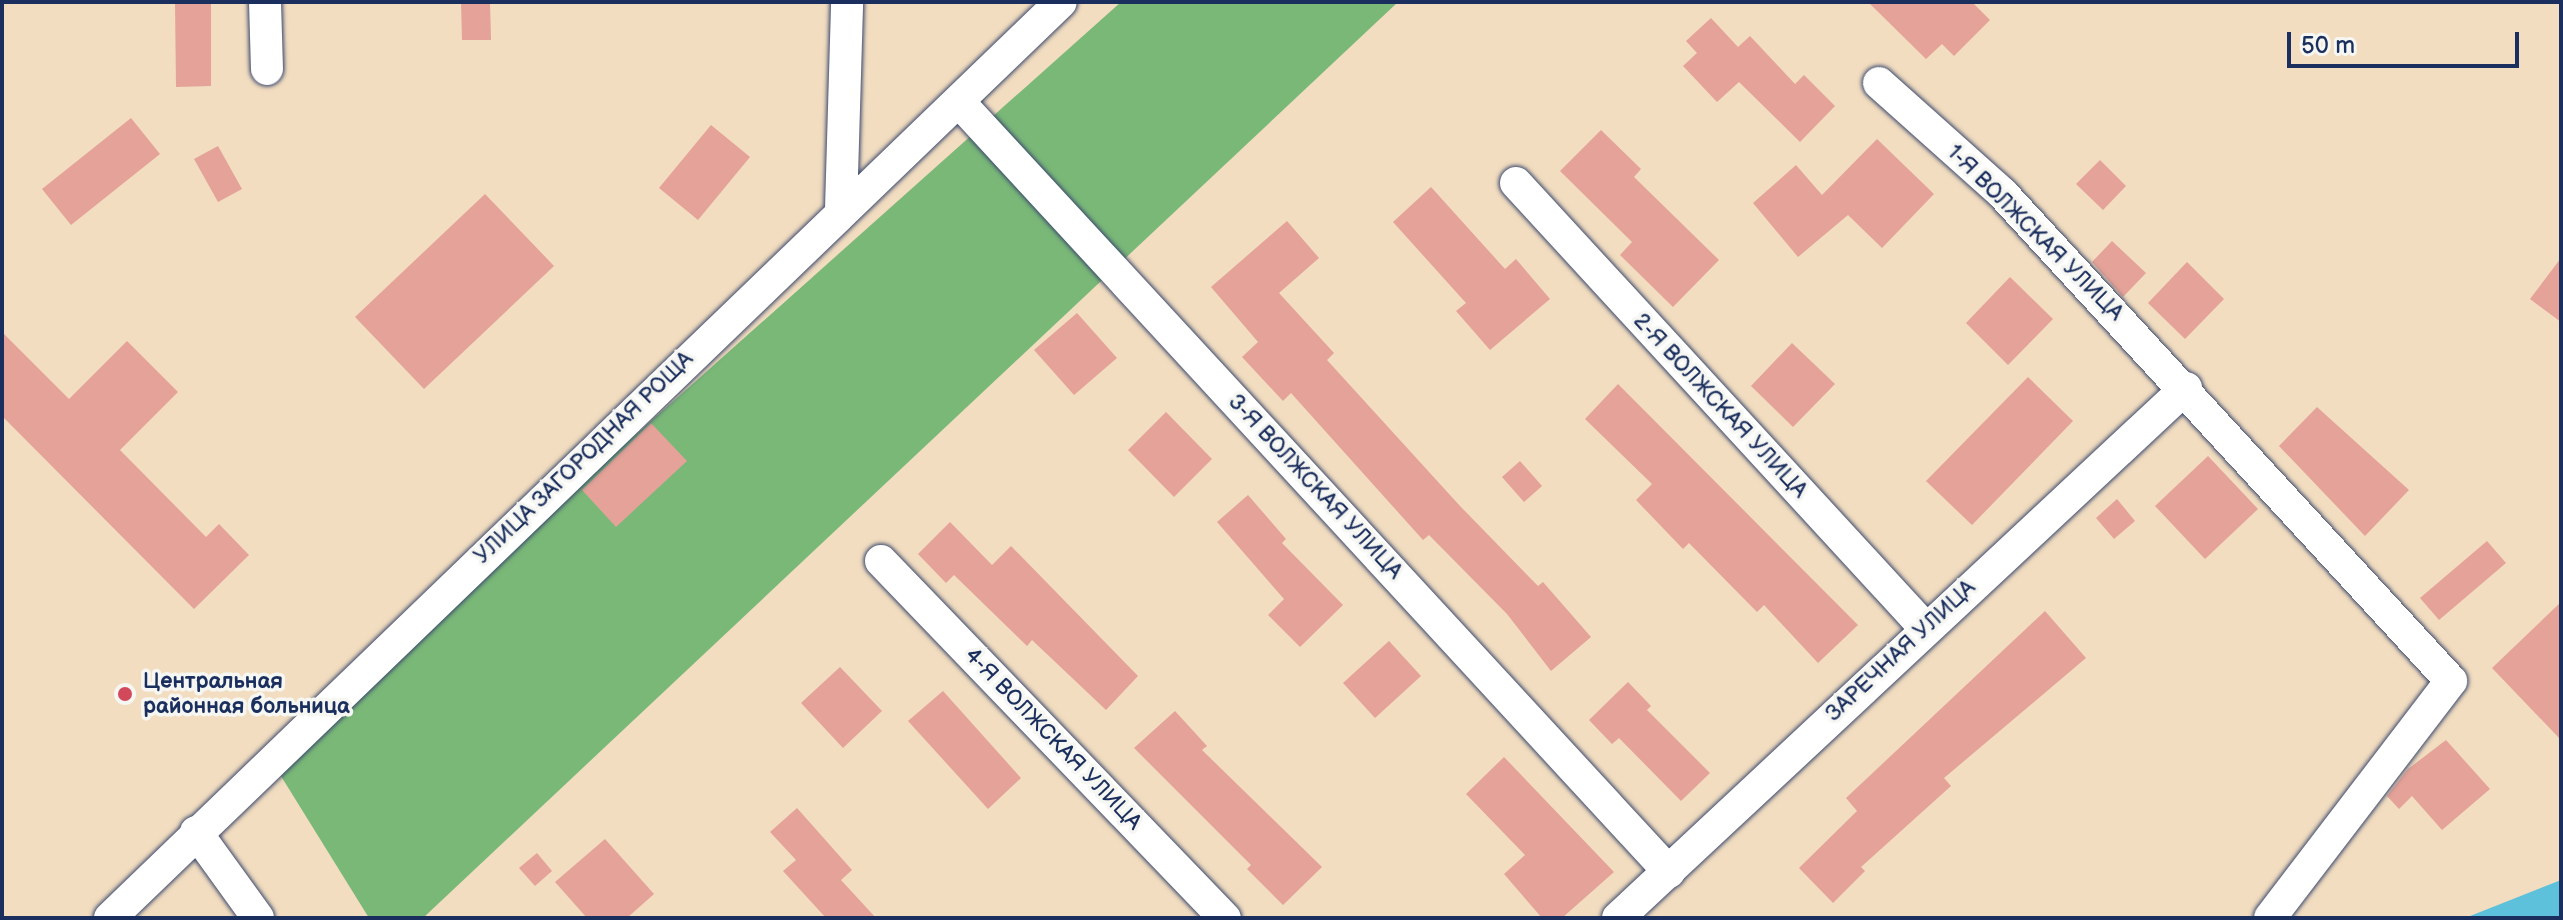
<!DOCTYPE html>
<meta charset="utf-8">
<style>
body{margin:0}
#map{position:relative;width:2563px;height:920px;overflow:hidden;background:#f2ddc0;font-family:"Balsamiq Sans",sans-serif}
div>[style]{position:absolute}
.forest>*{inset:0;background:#7ab878}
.water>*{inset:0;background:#5dc1db}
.building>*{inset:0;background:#e4a298}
.roads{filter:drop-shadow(0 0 2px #3b496d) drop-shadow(0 0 2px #3b496d)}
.minor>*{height:32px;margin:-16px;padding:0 16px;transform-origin:16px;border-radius:16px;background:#fff}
.dots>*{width:22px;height:22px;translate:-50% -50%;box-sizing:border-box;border:4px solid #f6f6f2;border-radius:50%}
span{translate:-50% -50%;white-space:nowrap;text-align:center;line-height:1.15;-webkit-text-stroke:7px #f6f6f2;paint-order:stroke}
.street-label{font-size:22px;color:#1b2f5e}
.poi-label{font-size:22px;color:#1b2f5e;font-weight:700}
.left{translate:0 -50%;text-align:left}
.frame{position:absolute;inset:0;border:4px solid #1b2f5e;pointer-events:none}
.scale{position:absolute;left:2287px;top:32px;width:232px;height:36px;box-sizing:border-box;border:4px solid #1b2f5e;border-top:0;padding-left:10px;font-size:24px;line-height:28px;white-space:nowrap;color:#1b2f5e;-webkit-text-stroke:6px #f6f6f2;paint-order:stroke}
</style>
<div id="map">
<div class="forest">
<div style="clip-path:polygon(1121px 2px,1398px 2px,423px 918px,369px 918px,271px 760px)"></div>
</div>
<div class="water">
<div style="clip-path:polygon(2561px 880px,2561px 918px,2465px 918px)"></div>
</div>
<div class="building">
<div style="clip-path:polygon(175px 2px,211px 2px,211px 86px,176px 87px)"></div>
<div style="clip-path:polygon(461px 2px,490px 2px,491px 40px,462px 40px)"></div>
<div style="clip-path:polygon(1868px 2px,1972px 2px,1990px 20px,1954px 56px,1942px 44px,1926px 59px)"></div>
<div style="clip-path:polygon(1711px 18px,1738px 47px,1750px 36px,1795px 84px,1804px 75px,1835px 106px,1800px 142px,1739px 82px,1717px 102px,1683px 66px,1697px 53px,1686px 41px)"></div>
<div style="clip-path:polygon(131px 118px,160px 154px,71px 225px,42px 189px)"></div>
<div style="clip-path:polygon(711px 125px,750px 157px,698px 220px,659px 188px)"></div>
<div style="clip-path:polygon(1601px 130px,1641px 169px,1634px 177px,1719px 260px,1673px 307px,1620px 255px,1632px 242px,1560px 171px)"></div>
<div style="clip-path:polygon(1877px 139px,1934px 194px,1882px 248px,1848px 215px,1798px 257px,1753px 203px,1796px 165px,1822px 195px)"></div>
<div style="clip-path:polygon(218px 146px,242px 189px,218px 202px,194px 159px)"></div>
<div style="clip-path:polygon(2100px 160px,2126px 186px,2103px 210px,2076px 184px)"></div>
<div style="clip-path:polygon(1431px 187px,1505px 269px,1516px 259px,1550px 299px,1490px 350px,1456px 311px,1466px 303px,1393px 222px)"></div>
<div style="clip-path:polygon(485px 194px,554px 266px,424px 389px,355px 317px)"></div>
<div style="clip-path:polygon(1287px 221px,1319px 258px,1279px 293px,1334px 353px,1327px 360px,1460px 506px,1538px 586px,1543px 582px,1591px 637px,1551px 671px,1507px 614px,1429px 535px,1423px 540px,1291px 393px,1283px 401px,1242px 357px,1258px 342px,1211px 287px)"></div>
<div style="clip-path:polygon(2112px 241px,2146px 273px,2123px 297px,2092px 262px)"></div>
<div style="clip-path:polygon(2561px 258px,2561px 322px,2530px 299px)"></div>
<div style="clip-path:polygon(2187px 262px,2224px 299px,2185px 339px,2148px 303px)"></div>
<div style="clip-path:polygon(2010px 277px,2053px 319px,2008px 365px,1966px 323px)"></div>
<div style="clip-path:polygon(1077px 313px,1117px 358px,1074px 395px,1034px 350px)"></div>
<div style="clip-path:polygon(2px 332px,69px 399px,127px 341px,178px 392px,120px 450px,206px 537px,219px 524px,249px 555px,194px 609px,2px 416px)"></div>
<div style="clip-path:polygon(1792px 343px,1835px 384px,1793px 427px,1751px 386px)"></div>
<div style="clip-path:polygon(2028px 377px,2073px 421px,1972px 525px,1926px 481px)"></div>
<div style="clip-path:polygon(1618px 384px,1858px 625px,1818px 663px,1764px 605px,1757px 612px,1689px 543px,1683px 549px,1636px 500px,1652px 484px,1585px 419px)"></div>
<div style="clip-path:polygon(2317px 407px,2409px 490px,2365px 536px,2279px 446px)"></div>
<div style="clip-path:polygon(1166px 412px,1212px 459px,1174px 497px,1128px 450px)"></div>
<div style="clip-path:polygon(651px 423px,687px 461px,616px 527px,582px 490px)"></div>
<div style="clip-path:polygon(2208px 456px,2258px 509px,2205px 559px,2155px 506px)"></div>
<div style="clip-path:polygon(1520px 461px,1542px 486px,1524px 502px,1502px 477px)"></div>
<div style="clip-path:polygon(1248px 495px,1286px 539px,1282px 543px,1343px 605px,1300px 647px,1268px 615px,1284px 599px,1217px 522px)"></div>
<div style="clip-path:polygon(2117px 499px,2135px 521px,2114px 539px,2096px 518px)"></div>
<div style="clip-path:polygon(950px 522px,992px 565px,1011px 546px,1138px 676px,1106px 710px,1032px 640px,1027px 646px,954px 575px,946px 583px,918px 554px)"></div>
<div style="clip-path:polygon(2487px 541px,2506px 563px,2439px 620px,2420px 598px)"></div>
<div style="clip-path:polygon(2561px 602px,2561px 740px,2492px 668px)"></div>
<div style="clip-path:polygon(2045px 611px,2086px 658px,1944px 778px,1951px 786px,1861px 867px,1865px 871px,1833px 903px,1799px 868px,1857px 811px,1846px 798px)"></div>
<div style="clip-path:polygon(1389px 641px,1421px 676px,1375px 718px,1343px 683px)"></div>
<div style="clip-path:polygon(840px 667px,882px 711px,843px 748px,801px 703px)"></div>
<div style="clip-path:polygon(1628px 682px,1651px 706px,1647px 710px,1710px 773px,1681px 801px,1619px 738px,1612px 744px,1589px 720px)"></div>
<div style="clip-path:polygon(943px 691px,1021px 778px,988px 809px,908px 721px)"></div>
<div style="clip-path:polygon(1175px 711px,1207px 746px,1202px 750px,1322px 867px,1283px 905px,1247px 869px,1251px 865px,1134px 748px)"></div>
<div style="clip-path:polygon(2446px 740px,2490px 789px,2442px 830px,2412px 796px,2399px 809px,2387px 796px,2408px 769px)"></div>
<div style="clip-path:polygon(1504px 757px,1614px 872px,1562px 918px,1542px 918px,1504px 874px,1525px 855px,1466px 794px)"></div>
<div style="clip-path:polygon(797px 808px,852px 870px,841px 880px,876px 918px,826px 918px,783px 871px,796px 860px,770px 832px)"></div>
<div style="clip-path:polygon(605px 839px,654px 894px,627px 918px,587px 918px,555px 882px)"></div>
<div style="clip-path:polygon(537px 853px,552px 871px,535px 886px,519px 868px)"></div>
</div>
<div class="roads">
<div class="minor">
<div style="left:265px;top:2px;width:67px;rotate:88.3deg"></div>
<div style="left:1879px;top:83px;width:165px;rotate:41.8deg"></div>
<div style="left:2002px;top:193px;width:663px;rotate:47.38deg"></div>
<div style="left:2451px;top:681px;width:298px;rotate:127.4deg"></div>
<div style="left:960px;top:103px;width:1046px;rotate:47.32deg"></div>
<div style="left:1516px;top:183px;width:604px;rotate:47.41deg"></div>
<div style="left:841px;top:209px;width:207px;rotate:-88.3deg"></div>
<div style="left:881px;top:561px;width:496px;rotate:46.1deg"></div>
<div style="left:196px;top:832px;width:106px;rotate:54.2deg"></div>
<div style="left:110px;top:918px;width:1320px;rotate:-43.93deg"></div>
<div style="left:1618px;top:918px;width:777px;rotate:-43.02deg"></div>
</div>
</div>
<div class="dots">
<div style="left:125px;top:694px;background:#d1495b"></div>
</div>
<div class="street-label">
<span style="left:2035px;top:233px;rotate:45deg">1-Я ВОЛЖСКАЯ УЛИЦА</span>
<span style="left:1720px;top:406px;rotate:47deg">2-Я ВОЛЖСКАЯ УЛИЦА</span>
<span style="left:584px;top:458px;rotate:-44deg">УЛИЦА ЗАГОРОДНАЯ РОЩА</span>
<span style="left:1315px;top:487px;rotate:47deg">3-Я ВОЛЖСКАЯ УЛИЦА</span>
<span style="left:1901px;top:651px;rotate:-43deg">ЗАРЕЧНАЯ УЛИЦА</span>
<span style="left:1053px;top:739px;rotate:46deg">4-Я ВОЛЖСКАЯ УЛИЦА</span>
</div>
<div class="poi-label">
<span class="left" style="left:143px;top:694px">Центральная<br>районная больница</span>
</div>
<div class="frame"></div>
<div class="scale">50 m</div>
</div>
